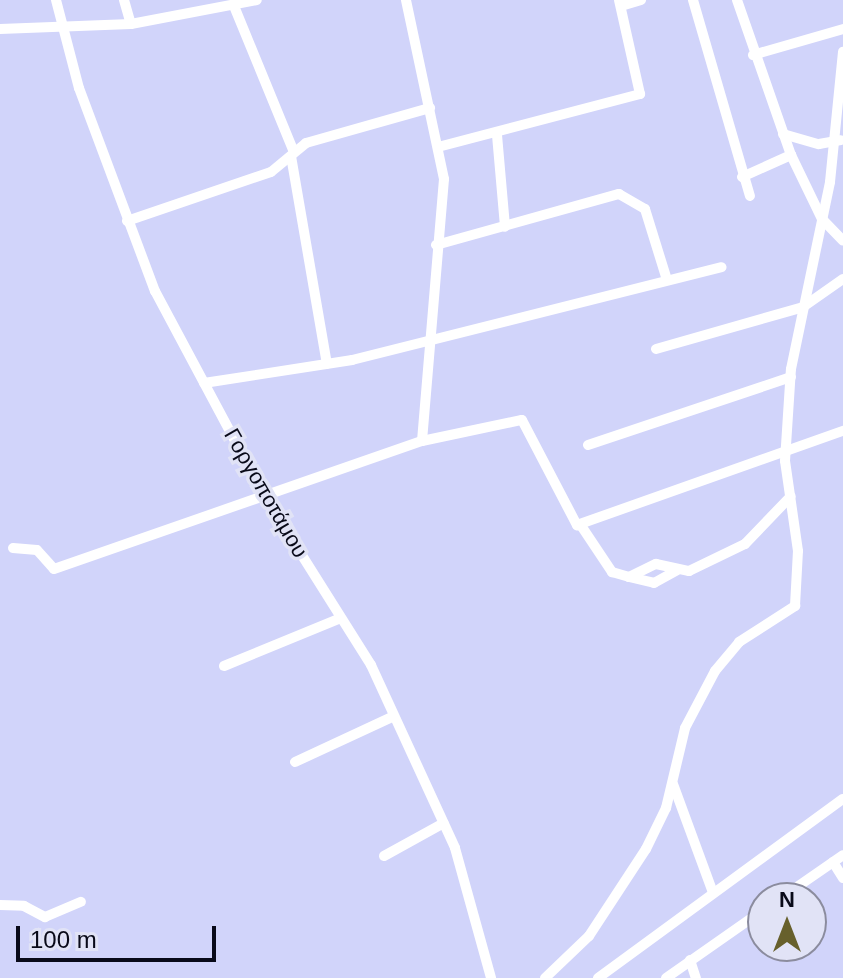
<!DOCTYPE html>
<meta charset="utf-8">
<style>
body{margin:0}
#map{position:relative;width:843px;height:978px;overflow:hidden;background:#d1d4fa;font-family:Arial,sans-serif}
div>[style]{position:absolute}
.street>*{height:10px;margin:-5px;padding:0 5px;transform-origin:5px;border-radius:5px;background:#fff}
span{translate:-50% -50%;white-space:nowrap;text-align:center;line-height:1.15;-webkit-text-stroke:7px #e1e3f6;paint-order:stroke}
.street-label{font-size:22px;color:#090a19}
.north{position:absolute;left:747px;top:882px;width:80px;height:80px;box-sizing:border-box;background:#e1e3f6;border:2px solid #8b8c9e;border-radius:50%;rotate:0deg;font-size:22px;font-weight:700;line-height:32px;text-align:center;color:#090a19}
.north::after{content:'';display:block;margin:auto;width:28px;height:36px;background:#67602c;clip-path:polygon(50% 0,100% 100%,50% 72%,0 100%)}
.scale{position:absolute;left:16px;top:926px;width:200px;height:36px;box-sizing:border-box;border:4px solid #090a19;border-top:0;padding-left:10px;font-size:24px;line-height:28px;white-space:nowrap;color:#090a19;-webkit-text-stroke:6px #e1e3f6;paint-order:stroke}
</style>
<div id="map">
<div class="street">
<div style="left:56px;top:0;width:91px;rotate:75.4deg"></div>
<div style="left:79px;top:88px;width:217px;rotate:69.5deg"></div>
<div style="left:155px;top:291px;width:231px;rotate:61.9deg"></div>
<div style="left:264px;top:495px;width:201px;rotate:57.8deg"></div>
<div style="left:371px;top:665px;width:201px;rotate:65.3deg"></div>
<div style="left:455px;top:848px;width:135px;rotate:74.5deg"></div>
<div style="left:124px;top:0;width:25px;rotate:74deg"></div>
<div style="left:693px;top:0;width:204px;rotate:73.8deg"></div>
<div style="left:737px;top:0;width:164px;rotate:70.8deg"></div>
<div style="left:791px;top:155px;width:71px;rotate:64.2deg"></div>
<div style="left:822px;top:219px;width:30px;rotate:46deg"></div>
<div style="left:234px;top:6px;width:158px;rotate:67.7deg"></div>
<div style="left:621px;top:6px;width:21px;rotate:-17deg"></div>
<div style="left:0;top:29px;width:131px;rotate:-2.2deg"></div>
<div style="left:131px;top:24px;width:128px;rotate:-10.8deg"></div>
<div style="left:753px;top:55px;width:94px;rotate:-16.1deg"></div>
<div style="left:783px;top:134px;width:37px;rotate:16deg"></div>
<div style="left:819px;top:144px;width:22px;rotate:-10deg"></div>
<div style="left:497px;top:135px;width:92px;rotate:85deg"></div>
<div style="left:438px;top:147px;width:209px;rotate:-14.7deg"></div>
<div style="left:640px;top:94px;width:96px;rotate:-102.6deg"></div>
<div style="left:291px;top:156px;width:211px;rotate:80.2deg"></div>
<div style="left:742px;top:177px;width:54px;rotate:-24.2deg"></div>
<div style="left:127px;top:221px;width:152px;rotate:-18.8deg"></div>
<div style="left:271px;top:172px;width:45px;rotate:-39.6deg"></div>
<div style="left:306px;top:143px;width:129px;rotate:-15.8deg"></div>
<div style="left:436px;top:245px;width:190px;rotate:-15.6deg"></div>
<div style="left:619px;top:194px;width:30px;rotate:30deg"></div>
<div style="left:645px;top:209px;width:71px;rotate:72.8deg"></div>
<div style="left:656px;top:349px;width:153px;rotate:-15.9deg"></div>
<div style="left:803px;top:307px;width:49px;rotate:-35deg"></div>
<div style="left:204px;top:383px;width:150px;rotate:-8.8deg"></div>
<div style="left:352px;top:360px;width:381px;rotate:-14.1deg"></div>
<div style="left:422px;top:441px;width:102px;rotate:-11.9deg"></div>
<div style="left:522px;top:420px;width:119px;rotate:62.4deg"></div>
<div style="left:577px;top:525px;width:282px;rotate:-19.5deg"></div>
<div style="left:588px;top:445px;width:214px;rotate:-18.5deg"></div>
<div style="left:580px;top:524px;width:58px;rotate:56.3deg"></div>
<div style="left:612px;top:572px;width:18px;rotate:16deg"></div>
<div style="left:629px;top:577px;width:30px;rotate:-26deg"></div>
<div style="left:656px;top:564px;width:34px;rotate:12deg"></div>
<div style="left:689px;top:571px;width:62px;rotate:-25.7deg"></div>
<div style="left:745px;top:544px;width:66px;rotate:-46.2deg"></div>
<div style="left:13px;top:548px;width:24px;rotate:5deg"></div>
<div style="left:37px;top:550px;width:25px;rotate:48deg"></div>
<div style="left:54px;top:569px;width:390px;rotate:-19.2deg"></div>
<div style="left:422px;top:441px;width:263px;rotate:-85.2deg"></div>
<div style="left:444px;top:179px;width:183px;rotate:-102deg"></div>
<div style="left:629px;top:577px;width:26px;rotate:13deg"></div>
<div style="left:654px;top:583px;width:26px;rotate:-29deg"></div>
<div style="left:224px;top:666px;width:126px;rotate:-22.3deg"></div>
<div style="left:295px;top:762px;width:109px;rotate:-24.9deg"></div>
<div style="left:673px;top:784px;width:116px;rotate:69.8deg"></div>
<div style="left:384px;top:856px;width:68px;rotate:-28.8deg"></div>
<div style="left:833px;top:862px;width:19px;rotate:58deg"></div>
<div style="left:781px;top:898px;width:75px;rotate:-34.7deg"></div>
<div style="left:0;top:905px;width:24px;rotate:2deg"></div>
<div style="left:24px;top:906px;width:24px;rotate:28deg"></div>
<div style="left:45px;top:917px;width:39px;rotate:-23deg"></div>
<div style="left:690px;top:960px;width:19px;rotate:72deg"></div>
<div style="left:545px;top:978px;width:61px;rotate:-43.7deg"></div>
<div style="left:589px;top:936px;width:104px;rotate:-56.8deg"></div>
<div style="left:646px;top:849px;width:46px;rotate:-64deg"></div>
<div style="left:666px;top:808px;width:82px;rotate:-76.6deg"></div>
<div style="left:685px;top:728px;width:64px;rotate:-62.2deg"></div>
<div style="left:715px;top:671px;width:38px;rotate:-50deg"></div>
<div style="left:739px;top:642px;width:67px;rotate:-32.7deg"></div>
<div style="left:795px;top:606px;width:55px;rotate:-86.9deg"></div>
<div style="left:798px;top:551px;width:91px;rotate:-98.2deg"></div>
<div style="left:785px;top:461px;width:92px;rotate:-86.3deg"></div>
<div style="left:791px;top:369px;width:191px;rotate:-78.2deg"></div>
<div style="left:830px;top:182px;width:131px;rotate:-84.3deg"></div>
<div style="left:598px;top:978px;width:303px;rotate:-36.2deg"></div>
<div style="left:666px;top:978px;width:118px;rotate:-35deg"></div>
</div>
<div class="street-label">
<span style="left:266px;top:493px;rotate:60deg">Γοργοποτάμου</span>
</div>
<div class="north">N</div>
<div class="scale">100 m</div>
</div>
